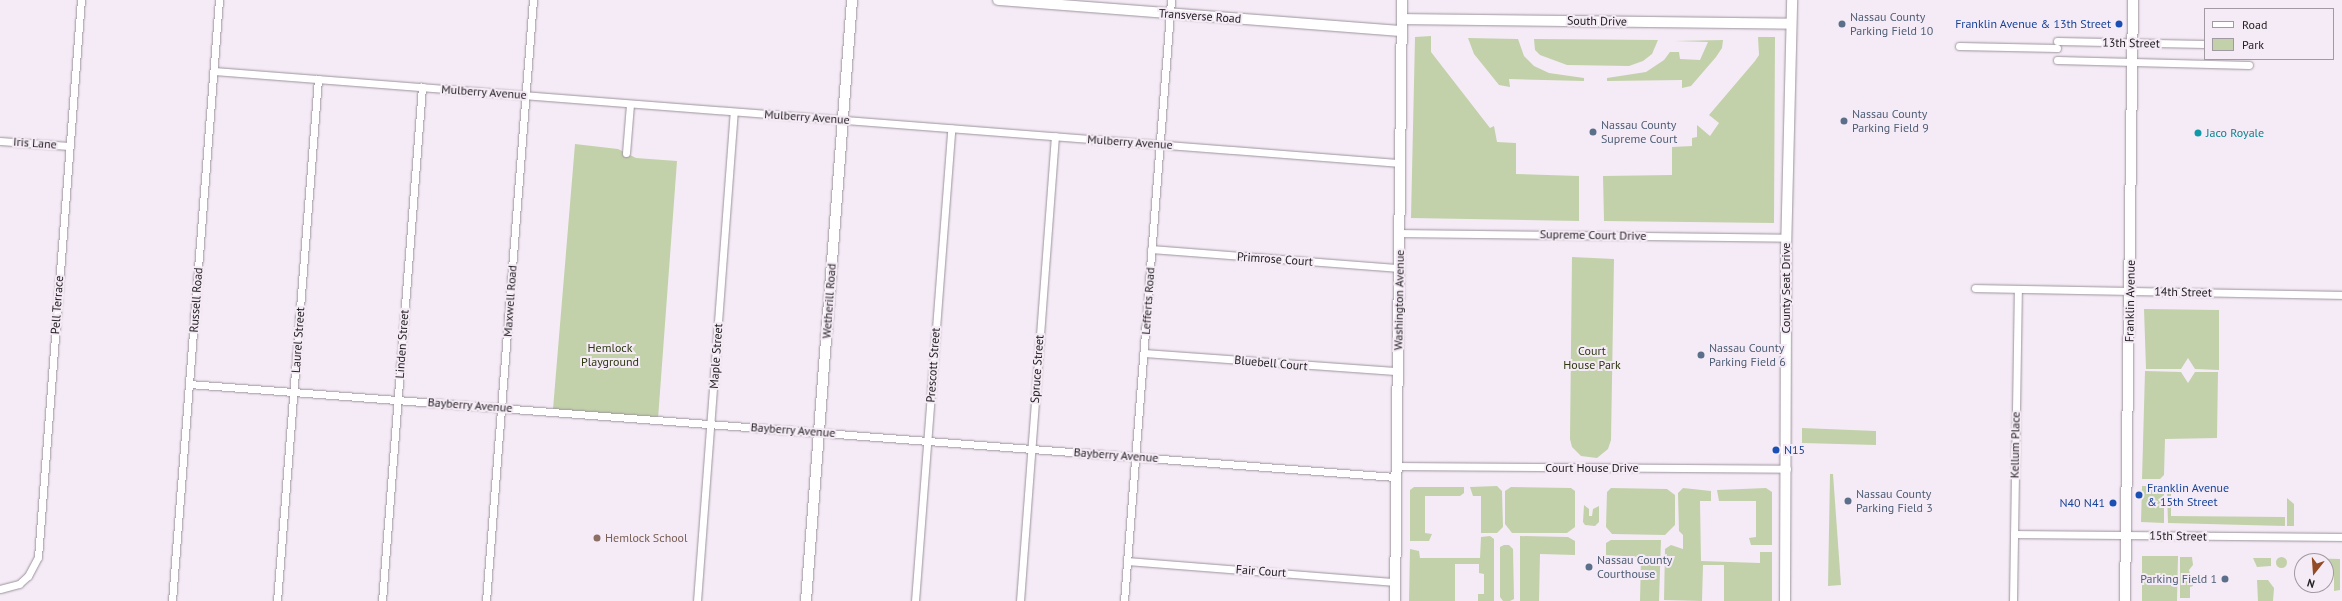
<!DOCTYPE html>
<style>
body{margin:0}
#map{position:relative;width:2342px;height:601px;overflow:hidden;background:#f5ebf6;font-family:"PT Sans",sans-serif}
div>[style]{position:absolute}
.green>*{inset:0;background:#c2d1aa}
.round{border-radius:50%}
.roads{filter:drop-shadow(0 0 1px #9b939c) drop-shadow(0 0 1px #9b939c)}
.street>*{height:7px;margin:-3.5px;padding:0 3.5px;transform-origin:3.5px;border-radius:3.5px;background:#fff}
.secondary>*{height:10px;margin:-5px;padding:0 5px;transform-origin:5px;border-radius:5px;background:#fff}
.dots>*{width:11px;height:11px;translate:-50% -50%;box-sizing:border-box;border:2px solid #f5ebf6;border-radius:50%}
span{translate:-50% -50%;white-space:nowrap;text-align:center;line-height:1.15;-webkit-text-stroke:4px #f5ebf6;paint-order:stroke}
.street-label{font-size:12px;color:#242124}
.service-label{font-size:12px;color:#4e5e75}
.left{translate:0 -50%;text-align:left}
.right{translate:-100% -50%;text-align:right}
.transit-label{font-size:12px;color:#164399}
.culture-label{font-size:12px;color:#0d838f}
.park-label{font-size:12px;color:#2c3810}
.education-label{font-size:12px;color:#785e54}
.legend{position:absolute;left:2204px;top:8px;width:130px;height:52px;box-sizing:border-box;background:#f5ebf6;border:1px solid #a19aa2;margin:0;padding:5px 7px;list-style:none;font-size:12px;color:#242124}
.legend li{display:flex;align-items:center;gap:8px;height:20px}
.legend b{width:20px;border:1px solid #a19aa2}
.north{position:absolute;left:2294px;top:553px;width:40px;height:40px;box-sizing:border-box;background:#f5ebf6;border:1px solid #a19aa2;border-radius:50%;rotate:197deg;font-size:11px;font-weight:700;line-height:16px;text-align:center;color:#242124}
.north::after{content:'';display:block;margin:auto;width:14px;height:18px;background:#924b25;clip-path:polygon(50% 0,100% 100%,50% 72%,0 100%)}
</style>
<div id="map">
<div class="green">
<div style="clip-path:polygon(1431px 36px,1431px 52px,1490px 128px,1494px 126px,1497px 142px,1516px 143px,1516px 174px,1579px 176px,1579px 221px,1411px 218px,1415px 37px)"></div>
<div style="clip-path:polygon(1758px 37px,1775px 37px,1774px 223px,1604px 221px,1603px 176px,1672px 175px,1672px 147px,1692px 146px,1692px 138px,1697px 137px,1697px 125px,1710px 136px,1719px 123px,1709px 115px,1755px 61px,1759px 55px)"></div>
<div style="clip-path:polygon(1468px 38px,1518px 39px,1524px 56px,1534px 66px,1549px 73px,1584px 78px,1584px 81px,1509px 79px,1510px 87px,1499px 85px,1474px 54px)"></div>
<div style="clip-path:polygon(1534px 39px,1658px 40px,1652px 54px,1643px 61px,1629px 66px,1567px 65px,1540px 55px,1535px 50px)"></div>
<div style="clip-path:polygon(1723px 40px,1722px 48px,1716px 57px,1691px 86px,1682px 88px,1682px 80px,1607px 81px,1607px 78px,1646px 72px,1664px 60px,1670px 52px,1679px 52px,1680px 59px,1700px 60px,1708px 42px,1674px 41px)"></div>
<div style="clip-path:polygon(575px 144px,618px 149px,636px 158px,677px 161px,658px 419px,553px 409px)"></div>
<div style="clip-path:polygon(1572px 257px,1614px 259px,1611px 440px,1608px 449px,1597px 458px,1581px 456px,1572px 447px,1570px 439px)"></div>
<div style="clip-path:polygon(2144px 309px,2219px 310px,2219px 370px,2195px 369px,2188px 358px,2181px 369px,2146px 369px)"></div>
<div style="clip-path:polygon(2145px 371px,2181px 372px,2188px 383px,2195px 372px,2218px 372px,2217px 438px,2165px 439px,2164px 475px,2160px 479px,2142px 479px)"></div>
<div style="clip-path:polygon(1802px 428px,1876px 431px,1876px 445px,1802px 443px)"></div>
<div style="clip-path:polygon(1830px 474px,1833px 474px,1841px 585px,1828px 586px)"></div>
<div style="clip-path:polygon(1497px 486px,1502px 491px,1503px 527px,1497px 533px,1481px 533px,1481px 496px,1473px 496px,1470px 487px)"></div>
<div style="clip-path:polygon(2142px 486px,2160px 486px,2164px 492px,2164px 523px,2141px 522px)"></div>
<div style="clip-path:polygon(1414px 487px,1464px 487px,1464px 493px,1460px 496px,1425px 496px,1425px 533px,1432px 534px,1429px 541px,1410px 541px,1410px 490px)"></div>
<div style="clip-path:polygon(1511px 487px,1571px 488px,1575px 491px,1575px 527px,1567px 533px,1512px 533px,1505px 524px,1505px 491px)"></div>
<div style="clip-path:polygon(2171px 487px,2171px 516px,2285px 517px,2285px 526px,2168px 523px,2167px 491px)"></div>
<div style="clip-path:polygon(1611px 488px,1667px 489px,1675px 495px,1675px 525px,1665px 535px,1612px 534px,1606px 527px,1607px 492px)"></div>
<div style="clip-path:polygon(1683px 488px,1711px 491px,1711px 501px,1700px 501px,1701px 561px,1760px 563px,1760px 552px,1772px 552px,1772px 601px,1724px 601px,1724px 565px,1703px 565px,1702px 601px,1664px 600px,1665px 549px,1671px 545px,1683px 549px,1683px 535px,1679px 531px,1678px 493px)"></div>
<div style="clip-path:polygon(1766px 488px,1772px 492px,1772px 545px,1751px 545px,1749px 538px,1756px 537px,1756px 501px,1719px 501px,1717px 490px)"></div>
<div style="clip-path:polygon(2287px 498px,2294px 504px,2294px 526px,2287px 526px)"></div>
<div style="clip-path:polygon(1584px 505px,1589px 509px,1589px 516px,1592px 516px,1593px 509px,1599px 506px,1599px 522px,1595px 526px,1585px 525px,1583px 522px)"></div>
<div style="clip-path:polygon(1490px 536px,1494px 539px,1494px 601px,1478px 601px,1478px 594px,1484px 594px,1484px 574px,1479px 573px,1479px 564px,1455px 564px,1455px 601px,1409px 601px,1410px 549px,1419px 551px,1420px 558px,1480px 558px,1481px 537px)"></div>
<div style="clip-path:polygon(1520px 536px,1568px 537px,1575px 541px,1575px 555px,1540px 554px,1539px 601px,1520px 601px)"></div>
<div style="clip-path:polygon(1611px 540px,1661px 540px,1659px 601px,1640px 601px,1641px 557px,1606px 555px,1606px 543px)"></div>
<div style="clip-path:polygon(1504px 545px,1509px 545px,1513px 549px,1514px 599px,1510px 601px,1503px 601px,1500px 597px,1500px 547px)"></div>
<div style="clip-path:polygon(2142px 556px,2178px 556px,2177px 601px,2142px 601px)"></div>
<div class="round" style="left:2275.5px;top:556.5px;width:11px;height:11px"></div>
<div style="clip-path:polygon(2180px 557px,2192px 557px,2193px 565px,2189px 570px,2193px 586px,2190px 587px,2190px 598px,2180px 598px)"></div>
<div style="clip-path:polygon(2253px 558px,2271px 558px,2271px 566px,2257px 567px)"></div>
<div style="clip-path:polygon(2306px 558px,2340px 559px,2340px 590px,2334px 591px,2334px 570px,2326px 570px,2326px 561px,2306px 561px)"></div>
<div style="clip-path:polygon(2257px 580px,2268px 580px,2274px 588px,2273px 601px,2258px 601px)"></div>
</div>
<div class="roads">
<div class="street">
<div style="left:2057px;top:41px;width:148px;rotate:1.2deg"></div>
<div style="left:1959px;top:46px;width:98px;rotate:1.2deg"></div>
<div style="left:2057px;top:60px;width:192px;rotate:1.5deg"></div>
<div style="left:214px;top:71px;width:1190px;rotate:4.44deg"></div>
<div style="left:0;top:141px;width:69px;rotate:4.1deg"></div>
<div style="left:626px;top:153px;width:49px;rotate:-85.3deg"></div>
<div style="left:1399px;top:233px;width:387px;rotate:0.7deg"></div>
<div style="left:1151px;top:249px;width:249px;rotate:4.4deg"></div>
<div style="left:1975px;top:288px;width:367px;rotate:1.1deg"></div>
<div style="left:1144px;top:353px;width:255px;rotate:4.1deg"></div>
<div style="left:189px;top:384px;width:1211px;rotate:4.41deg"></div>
<div style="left:1397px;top:466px;width:390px;rotate:0.4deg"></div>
<div style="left:2014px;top:534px;width:328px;rotate:0.5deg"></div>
<div style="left:1127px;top:561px;width:269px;rotate:4.5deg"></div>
<div style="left:0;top:589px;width:20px;rotate:-15deg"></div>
<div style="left:19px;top:584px;width:12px;rotate:-42deg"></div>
<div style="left:28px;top:576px;width:21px;rotate:-62deg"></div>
<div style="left:38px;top:557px;width:559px;rotate:-85.59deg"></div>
<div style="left:172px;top:601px;width:603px;rotate:-85.53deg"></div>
<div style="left:277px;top:601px;width:524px;rotate:-85.51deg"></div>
<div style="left:382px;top:601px;width:516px;rotate:-85.55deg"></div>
<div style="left:486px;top:601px;width:603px;rotate:-85.53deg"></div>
<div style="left:697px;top:601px;width:490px;rotate:-85.7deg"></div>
<div style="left:915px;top:601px;width:474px;rotate:-85.6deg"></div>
<div style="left:1020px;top:601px;width:466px;rotate:-85.7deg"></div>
<div style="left:1124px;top:601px;width:603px;rotate:-85.53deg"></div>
<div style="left:2013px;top:601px;width:312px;rotate:-89.1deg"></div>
</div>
<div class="secondary">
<div style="left:998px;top:0;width:405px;rotate:4.4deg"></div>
<div style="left:1402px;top:19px;width:389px;rotate:0.7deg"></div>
<div style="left:806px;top:601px;width:603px;rotate:-85.62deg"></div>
<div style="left:1395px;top:601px;width:601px;rotate:-89.33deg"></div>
<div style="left:1785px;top:601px;width:349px;rotate:-89.8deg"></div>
<div style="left:1786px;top:252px;width:252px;rotate:-88.6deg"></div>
<div style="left:2125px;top:601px;width:601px;rotate:-89.24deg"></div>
</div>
</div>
<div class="dots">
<div style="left:1842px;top:24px;background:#5c6f8a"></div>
<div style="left:2119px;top:24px;background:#1a4fb4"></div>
<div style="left:1844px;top:121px;background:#5c6f8a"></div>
<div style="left:1593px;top:132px;background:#5c6f8a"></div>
<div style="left:2198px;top:133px;background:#0f9aa8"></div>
<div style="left:1701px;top:355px;background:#5c6f8a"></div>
<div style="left:1776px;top:450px;background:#1a4fb4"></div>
<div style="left:2139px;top:495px;background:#1a4fb4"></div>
<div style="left:1848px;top:501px;background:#5c6f8a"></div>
<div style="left:2113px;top:503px;background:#1a4fb4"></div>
<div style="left:597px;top:538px;background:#8d6e63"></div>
<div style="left:1589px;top:567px;background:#5c6f8a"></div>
<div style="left:2225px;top:579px;background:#5c6f8a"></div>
</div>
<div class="street-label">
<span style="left:1200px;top:16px;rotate:4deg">Transverse Road</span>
<span style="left:1597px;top:21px;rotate:1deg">South Drive</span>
<span style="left:2131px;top:43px;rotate:1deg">13th Street</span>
<span style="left:484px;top:92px;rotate:4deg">Mulberry Avenue</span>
<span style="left:807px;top:117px;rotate:4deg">Mulberry Avenue</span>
<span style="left:1130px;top:142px;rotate:4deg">Mulberry Avenue</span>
<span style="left:35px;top:143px;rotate:4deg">Iris Lane</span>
<span style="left:1593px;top:235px;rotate:1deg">Supreme Court Drive</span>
<span style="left:1275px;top:259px;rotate:4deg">Primrose Court</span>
<span style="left:1786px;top:288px;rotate:-90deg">County Seat Drive</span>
<span style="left:2183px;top:292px;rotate:1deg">14th Street</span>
<span style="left:196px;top:300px;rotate:-86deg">Russell Road</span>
<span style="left:1399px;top:300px;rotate:-89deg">Washington Avenue</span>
<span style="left:510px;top:301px;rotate:-86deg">Maxwell Road</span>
<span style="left:829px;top:301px;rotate:-86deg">Wetherill Road</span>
<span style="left:1148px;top:301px;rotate:-86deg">Lefferts Road</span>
<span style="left:2130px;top:301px;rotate:-89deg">Franklin Avenue</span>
<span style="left:57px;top:305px;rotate:-86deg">Pell Terrace</span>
<span style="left:298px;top:340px;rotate:-86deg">Laurel Street</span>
<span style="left:402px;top:344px;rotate:-86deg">Linden Street</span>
<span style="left:716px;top:356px;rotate:-86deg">Maple Street</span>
<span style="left:1271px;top:363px;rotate:5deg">Bluebell Court</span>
<span style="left:933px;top:365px;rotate:-86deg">Prescott Street</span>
<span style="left:1037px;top:369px;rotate:-86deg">Spruce Street</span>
<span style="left:470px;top:405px;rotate:4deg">Bayberry Avenue</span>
<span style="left:793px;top:430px;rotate:4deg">Bayberry Avenue</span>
<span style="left:2015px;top:445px;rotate:-89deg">Kellum Place</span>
<span style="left:1116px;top:455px;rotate:4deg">Bayberry Avenue</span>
<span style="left:1592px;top:468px">Court House Drive</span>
<span style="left:2178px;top:536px;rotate:1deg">15th Street</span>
<span style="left:1261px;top:571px;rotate:4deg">Fair Court</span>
</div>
<div class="service-label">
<span class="left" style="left:1850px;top:24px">Nassau County<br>Parking Field 10</span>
<span class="left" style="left:1852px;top:121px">Nassau County<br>Parking Field 9</span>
<span class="left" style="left:1601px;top:132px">Nassau County<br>Supreme Court</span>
<span class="left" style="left:1709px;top:355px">Nassau County<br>Parking Field 6</span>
<span class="left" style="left:1856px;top:501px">Nassau County<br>Parking Field 3</span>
<span class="left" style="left:1597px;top:567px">Nassau County<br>Courthouse</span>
<span class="right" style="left:2217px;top:579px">Parking Field 1</span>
</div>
<div class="transit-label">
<span class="right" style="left:2111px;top:24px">Franklin Avenue &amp; 13th Street</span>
<span class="left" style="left:1784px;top:450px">N15</span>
<span class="left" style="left:2147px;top:495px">Franklin Avenue<br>&amp; 15th Street</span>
<span class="right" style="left:2105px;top:503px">N40 N41</span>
</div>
<div class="culture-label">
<span class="left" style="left:2206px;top:133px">Jaco Royale</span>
</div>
<div class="park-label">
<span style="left:610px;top:355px">Hemlock<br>Playground</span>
<span style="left:1592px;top:358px">Court<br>House Park</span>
</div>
<div class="education-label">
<span class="left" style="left:605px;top:538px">Hemlock School</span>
</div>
<ul class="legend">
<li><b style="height:5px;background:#fff"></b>Road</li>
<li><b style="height:11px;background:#c2d1aa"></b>Park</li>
</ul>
<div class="north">N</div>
</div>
